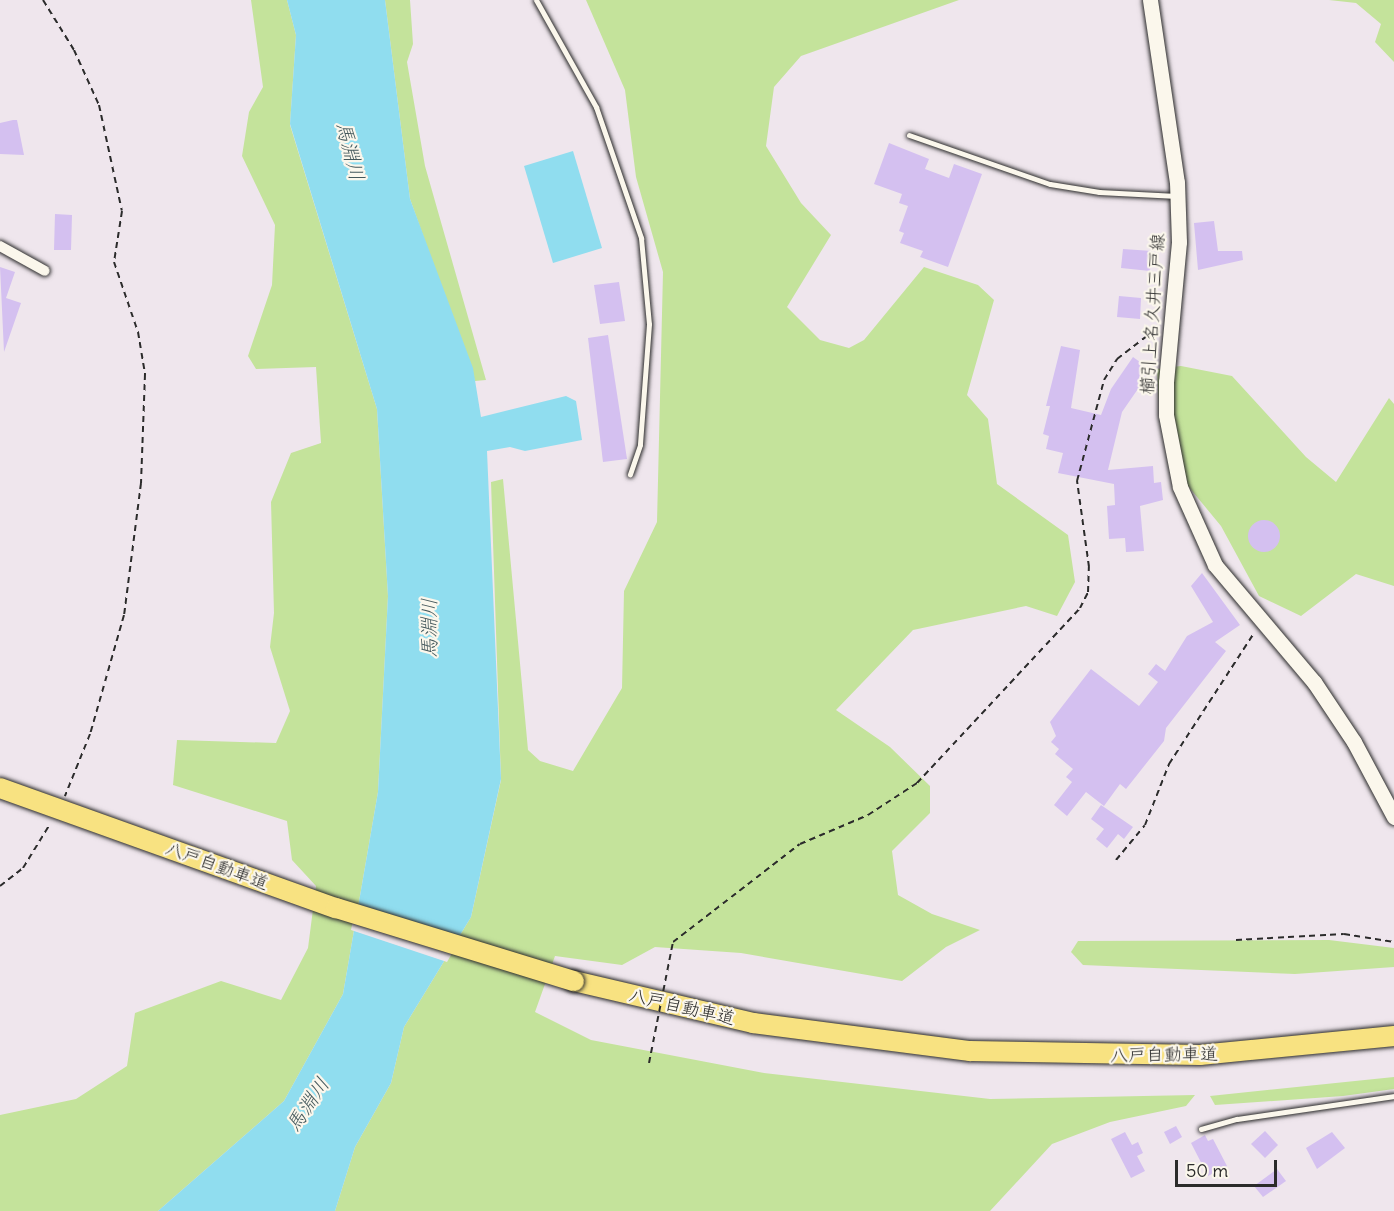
<!DOCTYPE html>
<meta charset="utf-8">
<style>
body{margin:0}
#map{position:relative;width:1394px;height:1211px;overflow:hidden;background:#efe6ed;font-family:Delius,"Klee One",sans-serif}
div>[style]{position:absolute}
.green>*{inset:0;background:#c4e39b}
.water>*{inset:0;background:#90ddef}
.pier>*{inset:0;background:#efe6ed}
.building>*{inset:0;background:#d4c0f0}
.round{border-radius:50%}
.path>*{height:2px;margin-top:-1px;transform-origin:0;background:repeating-linear-gradient(90deg,#2b2b2b 0 6px,transparent 0 10.5px)}
.roads{filter:drop-shadow(0 0 2px #2b2b2b) drop-shadow(0 0 2px #2b2b2b)}
.service>*{height:5px;margin:-2.5px;padding:0 2.5px;transform-origin:2.5px;border-radius:2.5px;background:#fbf7ec}
.minor>*{height:10px;margin:-5px;padding:0 5px;transform-origin:5px;border-radius:5px;background:#fbf7ec}
.secondary>*{height:15px;margin:-7.5px;padding:0 7.5px;transform-origin:7.5px;border-radius:7.5px;background:#fbf7ec}
.motorway>*{height:20px;margin:-10px;padding:0 10px;transform-origin:10px;border-radius:10px;background:#f8e281}
.path-bridge>*{height:2px;margin-top:-1px;transform-origin:0;background:repeating-linear-gradient(90deg,#2b2b2b 0 6px,transparent 0 10.5px)}
.bridges{filter:drop-shadow(0 0 2px #2b2b2b) drop-shadow(0 0 2px #2b2b2b)}
.motorway-bridge>*{height:20px;margin:-10px;padding:0 10px;transform-origin:10px;border-radius:10px;background:#f8e281}
span{translate:-50% -50%;white-space:nowrap;text-align:center;line-height:1.15;-webkit-text-stroke:4.5px #fbf7ec;paint-order:stroke}
.street-label{font-size:18px;color:#2b2b2b}
.water-label{font-size:20px;color:#44585c;font-style:italic}
.scale{position:absolute;left:1175px;top:1160px;width:102px;height:27px;box-sizing:border-box;border:3px solid #2b2b2b;border-top:0;padding-left:8px;font-size:18px;line-height:21px;white-space:nowrap;color:#2b2b2b;-webkit-text-stroke:4px #fbf7ec;paint-order:stroke}
</style>
<div id="map">
<div class="green">
<div style="clip-path:polygon(251px 0,287px 0,296px 35px,290px 125px,377px 409px,388px 596px,378px 792px,343px 994px,284px 1101px,158px 1211px,0 1211px,0 1115px,76px 1099px,127px 1066px,135px 1013px,221px 981px,281px 1000px,308px 948px,316px 886px,292px 860px,287px 821px,173px 785px,177px 740px,276px 743px,290px 711px,270px 647px,274px 613px,271px 502px,291px 453px,321px 443px,316px 367px,256px 369px,248px 356px,272px 285px,275px 225px,242px 156px,249px 112px,263px 87px)"></div>
<div style="clip-path:polygon(385px 0,410px 0,413px 44px,407px 62px,425px 166px,486px 380px,475px 381px,410px 199px)"></div>
<div style="clip-path:polygon(586px 0,959px 0,801px 56px,774px 87px,766px 146px,801px 203px,831px 235px,787px 307px,820px 340px,849px 348px,864px 340px,924px 267px,978px 285px,994px 300px,967px 395px,988px 419px,997px 484px,1068px 535px,1075px 582px,1057px 616px,1026px 606px,913px 630px,836px 710px,890px 747px,930px 786px,930px 813px,892px 851px,898px 895px,932px 914px,980px 930px,946px 947px,902px 981px,741px 953px,655px 947px,622px 965px,555px 956px,535px 1012px,591px 1040px,764px 1073px,990px 1099px,1195px 1095px,1186px 1106px,1110px 1122px,1052px 1144px,990px 1211px,335px 1211px,355px 1147px,391px 1083px,404px 1027px,471px 917px,501px 780px,491px 482px,503px 479px,528px 750px,540px 761px,573px 771px,622px 688px,624px 591px,657px 522px,663px 272px,636px 177px,625px 90px)"></div>
<div style="clip-path:polygon(1329px 0,1394px 0,1394px 62px,1375px 42px,1381px 24px,1356px 3px)"></div>
<div style="clip-path:polygon(1181px 366px,1232px 376px,1306px 457px,1336px 482px,1389px 398px,1394px 404px,1394px 586px,1356px 574px,1301px 616px,1259px 596px,1221px 526px,1183px 480px,1160px 419px,1157px 369px)"></div>
<div style="clip-path:polygon(1329px 940px,1394px 948px,1394px 967px,1295px 974px,1083px 965px,1071px 952px,1078px 941px)"></div>
<div style="clip-path:polygon(1394px 1077px,1394px 1089px,1343px 1096px,1215px 1105px,1210px 1096px)"></div>
</div>
<div class="water">
<div style="clip-path:polygon(287px 0,385px 0,410px 199px,473px 368px,481px 417px,566px 396px,576px 401px,582px 440px,525px 451px,510px 447px,487px 451px,501px 779px,471px 917px,404px 1027px,391px 1083px,355px 1147px,335px 1211px,158px 1211px,284px 1101px,343px 994px,378px 792px,388px 596px,377px 409px,290px 124px,296px 35px)"></div>
<div style="clip-path:polygon(573px 151px,602px 248px,553px 263px,524px 166px)"></div>
</div>
<div class="pier">
<div style="clip-path:polygon(355px 910px,458px 943px,447px 962px,351px 930px)"></div>
</div>
<div class="building">
<div style="clip-path:polygon(13px 120px,17px 120px,24px 155px,0 154px,0 123px)"></div>
<div style="clip-path:polygon(889px 143px,929px 159px,925px 169px,949px 178px,954px 164px,982px 174px,948px 267px,920px 257px,923px 251px,900px 243px,904px 233px,899px 231px,908px 206px,899px 203px,902px 194px,874px 184px)"></div>
<div style="clip-path:polygon(55px 214px,72px 215px,71px 250px,54px 250px)"></div>
<div style="clip-path:polygon(1214px 221px,1218px 251px,1242px 251px,1243px 260px,1198px 270px,1194px 223px)"></div>
<div style="clip-path:polygon(1123px 249px,1152px 251px,1150px 271px,1121px 268px)"></div>
<div style="clip-path:polygon(0 267px,15px 272px,6px 298px,21px 303px,4px 352px)"></div>
<div style="clip-path:polygon(619px 282px,625px 321px,600px 324px,594px 285px)"></div>
<div style="clip-path:polygon(1119px 296px,1141px 298px,1140px 319px,1117px 317px)"></div>
<div style="clip-path:polygon(608px 335px,627px 459px,603px 462px,588px 338px)"></div>
<div style="clip-path:polygon(1061px 346px,1080px 350px,1071px 408px,1101px 415px,1111px 389px,1133px 357px,1151px 370px,1122px 412px,1108px 470px,1153px 466px,1154px 483px,1161px 482px,1163px 500px,1140px 506px,1144px 551px,1126px 552px,1125px 538px,1109px 539px,1107px 506px,1115px 505px,1114px 484px,1058px 473px,1063px 453px,1046px 449px,1049px 436px,1043px 434px,1050px 406px,1046px 406px)"></div>
<div class="round" style="left:1248px;top:520px;width:32px;height:32px"></div>
<div style="clip-path:polygon(1202px 573px,1240px 625px,1215px 642px,1226px 651px,1166px 728px,1164px 741px,1126px 789px,1120px 784px,1104px 806px,1086px 792px,1067px 816px,1054px 805px,1072px 782px,1066px 777px,1073px 769px,1055px 754px,1059px 749px,1051px 742px,1056px 736px,1050px 722px,1091px 669px,1139px 706px,1158px 682px,1148px 674px,1156px 664px,1165px 671px,1187px 636px,1213px 622px,1191px 586px)"></div>
<div style="clip-path:polygon(1101px 805px,1133px 827px,1124px 839px,1118px 834px,1107px 848px,1096px 839px,1104px 829px,1091px 819px)"></div>
<div style="clip-path:polygon(1176px 1126px,1182px 1137px,1170px 1144px,1164px 1132px)"></div>
<div style="clip-path:polygon(1265px 1131px,1278px 1145px,1265px 1158px,1251px 1144px)"></div>
<div style="clip-path:polygon(1125px 1132px,1132px 1145px,1138px 1142px,1143px 1153px,1137px 1156px,1145px 1171px,1131px 1178px,1111px 1139px)"></div>
<div style="clip-path:polygon(1332px 1132px,1345px 1148px,1317px 1169px,1306px 1148px)"></div>
<div style="clip-path:polygon(1205px 1135px,1208px 1141px,1213px 1139px,1227px 1166px,1208px 1176px,1191px 1143px)"></div>
<div style="clip-path:polygon(1277px 1169px,1286px 1181px,1263px 1197px,1254px 1186px)"></div>
</div>
<div class="path">
<div style="left:43px;top:0;width:59px;rotate:58.2deg"></div>
<div style="left:74px;top:50px;width:60px;rotate:65.6deg"></div>
<div style="left:99px;top:105px;width:108px;rotate:77.8deg"></div>
<div style="left:122px;top:211px;width:52px;rotate:98.9deg"></div>
<div style="left:114px;top:262px;width:74px;rotate:71.1deg"></div>
<div style="left:138px;top:332px;width:43px;rotate:80.5deg"></div>
<div style="left:145px;top:374px;width:109px;rotate:92.1deg"></div>
<div style="left:141px;top:483px;width:133px;rotate:97.3deg"></div>
<div style="left:124px;top:615px;width:124px;rotate:105.9deg"></div>
<div style="left:90px;top:734px;width:67px;rotate:112deg"></div>
<div style="left:1116px;top:860px;width:45px;rotate:-50.4deg"></div>
<div style="left:1145px;top:825px;width:66px;rotate:-68.5deg"></div>
<div style="left:1169px;top:764px;width:156px;rotate:-57deg"></div>
<div style="left:0;top:886px;width:29px;rotate:-38deg"></div>
<div style="left:23px;top:868px;width:52px;rotate:-58.5deg"></div>
<div style="left:1236px;top:940px;width:108px;rotate:-3.2deg"></div>
<div style="left:1344px;top:934px;width:51px;rotate:9.1deg"></div>
<div style="left:673px;top:942px;width:160px;rotate:-37.7deg"></div>
<div style="left:800px;top:844px;width:74px;rotate:-23.1deg"></div>
<div style="left:868px;top:815px;width:59px;rotate:-33.1deg"></div>
<div style="left:917px;top:783px;width:239px;rotate:-47deg"></div>
<div style="left:1080px;top:608px;width:18px;rotate:-63deg"></div>
<div style="left:1088px;top:592px;width:25px;rotate:-88deg"></div>
<div style="left:1089px;top:567px;width:87px;rotate:-97.9deg"></div>
<div style="left:1077px;top:481px;width:105px;rotate:-75deg"></div>
<div style="left:1104px;top:380px;width:25px;rotate:-58deg"></div>
<div style="left:1117px;top:359px;width:49px;rotate:-37.6deg"></div>
</div>
<div class="roads">
<div class="service">
<div style="left:536px;top:0;width:123px;rotate:60.7deg"></div>
<div style="left:596px;top:107px;width:139px;rotate:71deg"></div>
<div style="left:641px;top:238px;width:86px;rotate:84.7deg"></div>
<div style="left:649px;top:324px;width:121px;rotate:94.3deg"></div>
<div style="left:640px;top:445px;width:31px;rotate:109deg"></div>
<div style="left:909px;top:135px;width:149px;rotate:19.2deg"></div>
<div style="left:1050px;top:184px;width:50px;rotate:9.3deg"></div>
<div style="left:1099px;top:192px;width:78px;rotate:2.9deg"></div>
<div style="left:1201px;top:1129px;width:37px;rotate:-16deg"></div>
<div style="left:1237px;top:1119px;width:159px;rotate:-8.3deg"></div>
</div>
<div class="minor">
<div style="left:0;top:246px;width:51px;rotate:29.1deg"></div>
</div>
<div class="secondary">
<div style="left:1150px;top:0;width:184px;rotate:81.6deg"></div>
<div style="left:1177px;top:182px;width:60px;rotate:88.1deg"></div>
<div style="left:1179px;top:242px;width:141px;rotate:95.3deg"></div>
<div style="left:1166px;top:382px;width:33px;rotate:90deg"></div>
<div style="left:1166px;top:415px;width:73px;rotate:79deg"></div>
<div style="left:1180px;top:487px;width:85px;rotate:65.8deg"></div>
<div style="left:1215px;top:565px;width:153px;rotate:49.8deg"></div>
<div style="left:1314px;top:682px;width:72px;rotate:56.3deg"></div>
<div style="left:1354px;top:742px;width:85px;rotate:61.9deg"></div>
</div>
<div class="motorway">
<div style="left:574px;top:981px;width:184px;rotate:13.2deg"></div>
<div style="left:753px;top:1023px;width:219px;rotate:7.4deg"></div>
<div style="left:970px;top:1051px;width:230px;rotate:1deg"></div>
<div style="left:1200px;top:1055px;width:195px;rotate:-5.6deg"></div>
</div>
</div>
<div class="path-bridge">
<div style="left:649px;top:1063px;width:123px;rotate:-78.8deg"></div>
</div>
<div class="bridges">
<div class="motorway-bridge">
<div style="left:0;top:788px;width:357px;rotate:19.7deg"></div>
<div style="left:336px;top:908px;width:249px;rotate:17.1deg"></div>
</div>
</div>
<div class="street-label">
<span style="left:1153px;top:314px;rotate:-86deg">櫛引上名久井三戸線</span>
<span style="left:217px;top:866px;rotate:20deg">八戸自動車道</span>
<span style="left:682px;top:1007px;rotate:13deg">八戸自動車道</span>
<span style="left:1164px;top:1055px;rotate:-1deg">八戸自動車道</span>
</div>
<div class="water-label">
<span style="left:351px;top:151px;rotate:76deg">馬淵川</span>
<span style="left:428px;top:628px;rotate:-90deg">馬淵川</span>
<span style="left:307px;top:1104px;rotate:-56deg">馬淵川</span>
</div>
<div class="scale">50 m</div>
</div>
